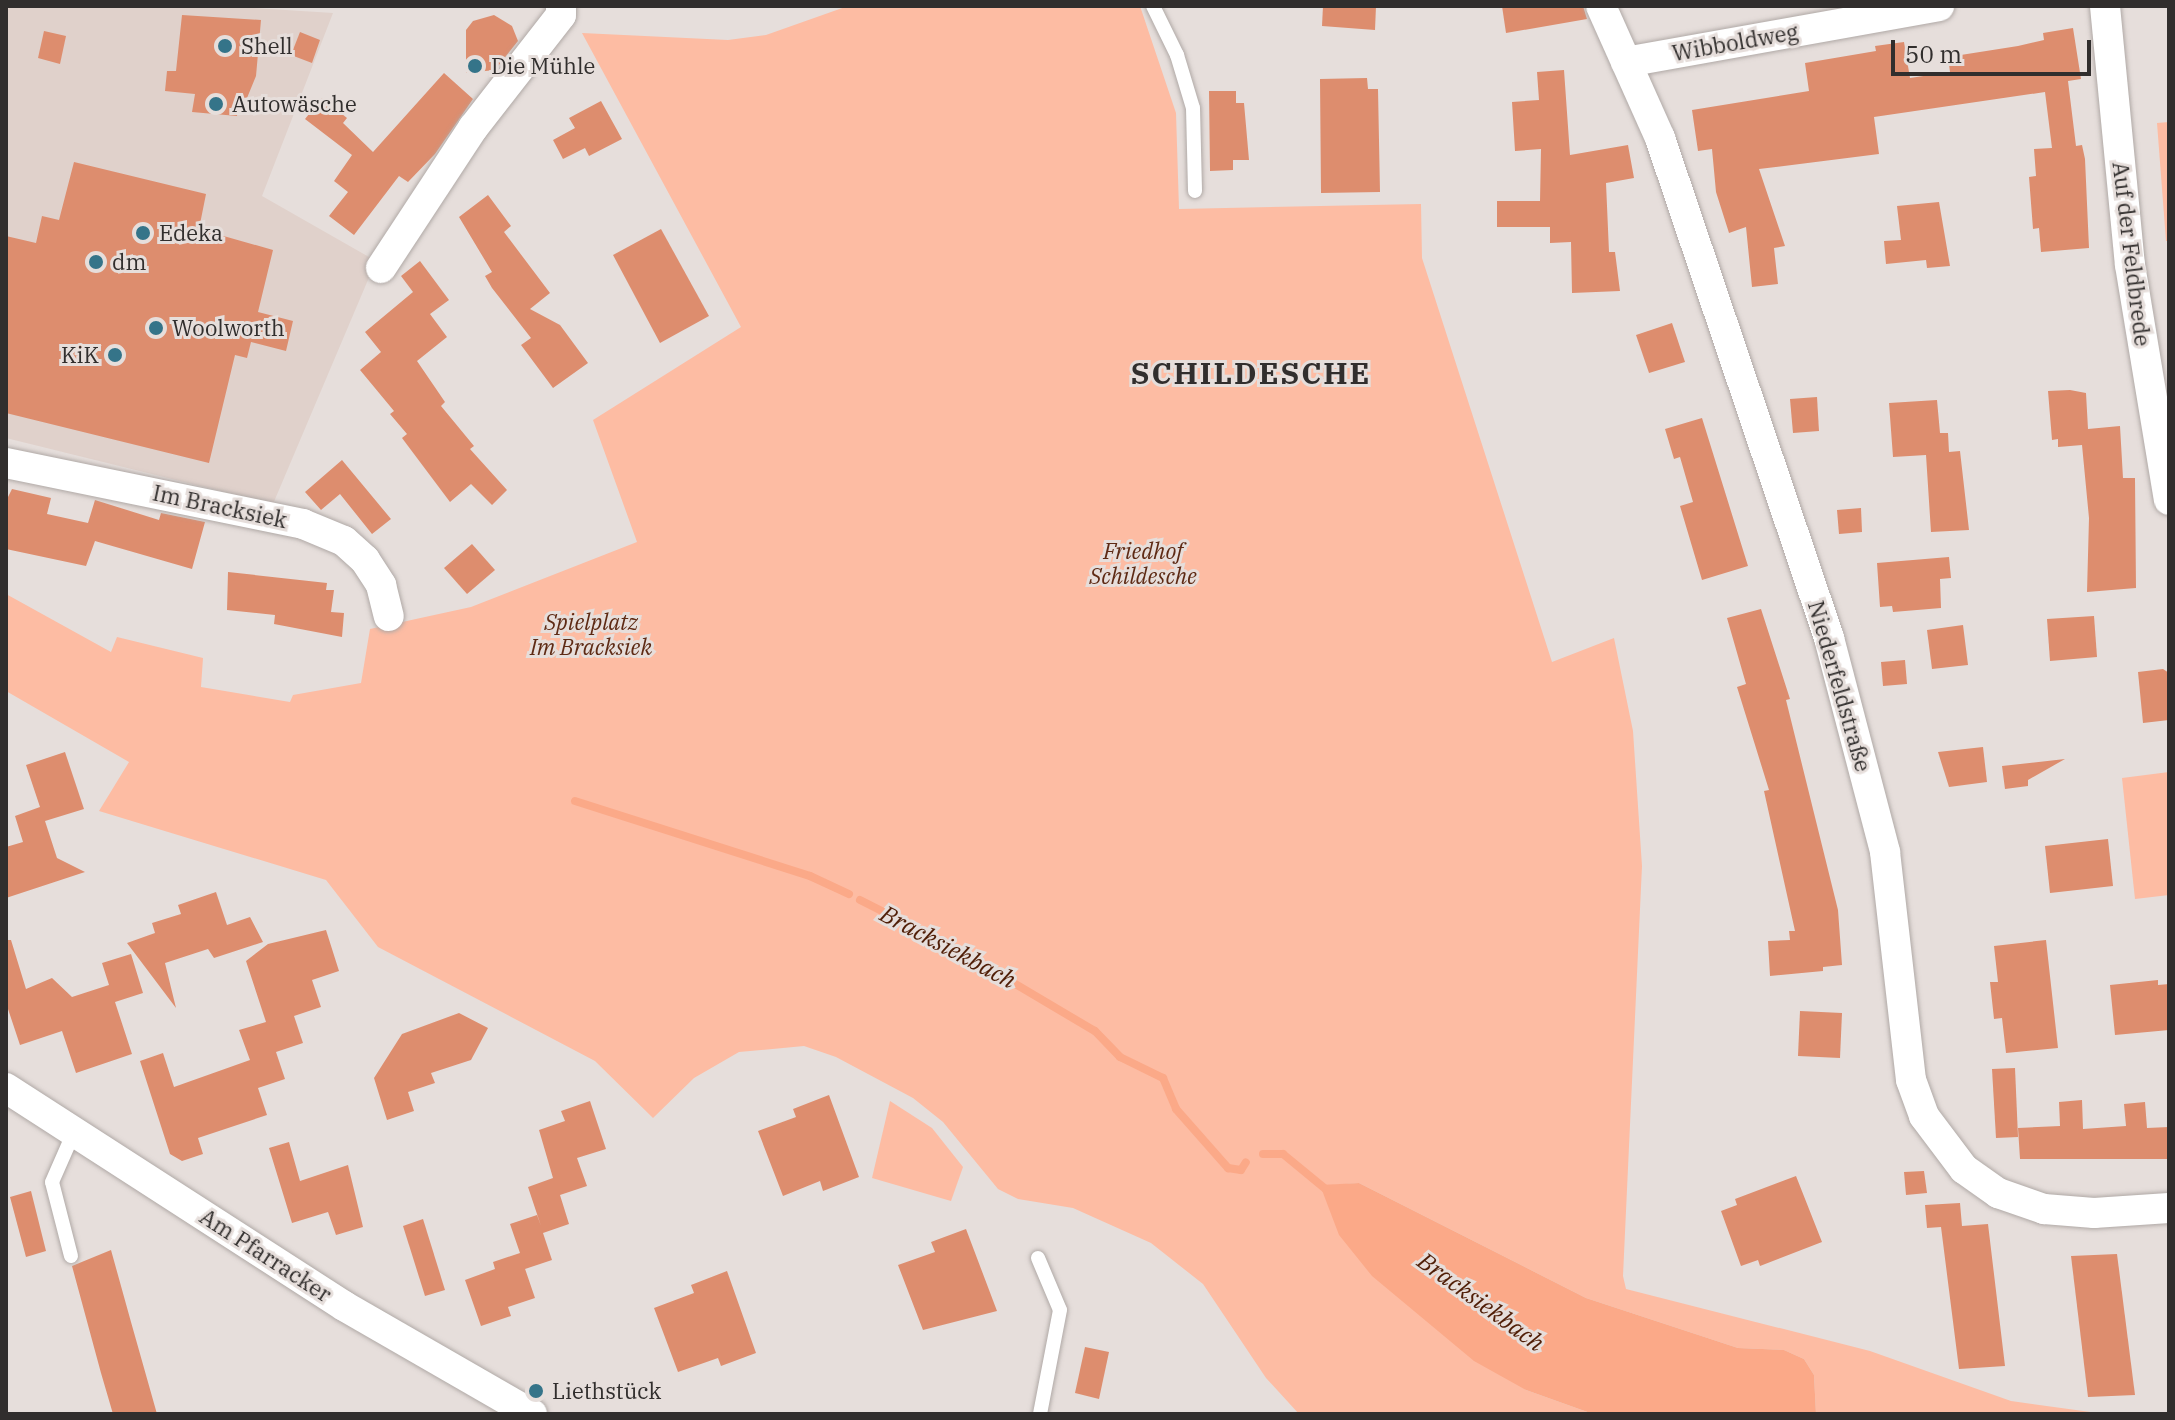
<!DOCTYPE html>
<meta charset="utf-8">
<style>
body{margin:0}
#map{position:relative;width:2175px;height:1420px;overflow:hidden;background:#e6dedb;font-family:"IBM Plex Serif",serif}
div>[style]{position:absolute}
.built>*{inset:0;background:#e0d1cb}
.green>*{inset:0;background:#fdbca3}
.water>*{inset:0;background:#fba988}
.stream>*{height:8px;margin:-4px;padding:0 4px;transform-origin:4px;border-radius:4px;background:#fba988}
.building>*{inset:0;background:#dd8d6e}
.roads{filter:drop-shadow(0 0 2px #b0a9a6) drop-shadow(0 0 2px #b0a9a6)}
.service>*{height:14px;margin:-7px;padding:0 7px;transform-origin:7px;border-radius:7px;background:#fff}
.minor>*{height:30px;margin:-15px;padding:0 15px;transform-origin:15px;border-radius:15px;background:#fff}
.dots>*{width:22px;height:22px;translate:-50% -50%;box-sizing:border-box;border:4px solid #e6dedb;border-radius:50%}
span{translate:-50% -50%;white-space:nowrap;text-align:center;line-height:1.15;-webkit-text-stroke:6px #e6dedb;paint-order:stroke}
.street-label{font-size:22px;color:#312e2d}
.poi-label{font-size:22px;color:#312e2d}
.left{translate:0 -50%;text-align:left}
.right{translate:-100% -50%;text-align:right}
.park-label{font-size:22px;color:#5e2a14;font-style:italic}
.water-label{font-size:24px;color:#501e07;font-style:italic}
.district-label{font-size:30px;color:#312e2d;font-weight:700;letter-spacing:2px}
.frame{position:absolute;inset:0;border:8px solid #312e2d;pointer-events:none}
.scale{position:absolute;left:1891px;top:40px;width:200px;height:36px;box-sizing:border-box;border:4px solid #312e2d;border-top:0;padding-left:10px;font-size:24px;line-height:28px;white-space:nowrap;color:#312e2d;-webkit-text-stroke:6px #e6dedb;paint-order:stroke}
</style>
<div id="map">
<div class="built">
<div style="clip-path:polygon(12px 6px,225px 6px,333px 13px,262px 196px,376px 261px,273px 504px,6px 438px,6px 10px)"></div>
</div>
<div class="green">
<div style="clip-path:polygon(848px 6px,1140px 6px,1176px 113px,1179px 209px,1421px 204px,1422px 258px,1552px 662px,1614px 638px,1633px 731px,1642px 866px,1623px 1276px,1626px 1289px,1870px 1351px,2011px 1401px,2105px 1414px,1816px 1414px,1814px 1375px,1804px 1359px,1784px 1350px,1738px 1348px,1586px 1298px,1359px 1183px,1320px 1186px,1526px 1390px,1593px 1414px,1299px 1414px,1266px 1378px,1203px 1284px,1151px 1243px,1073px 1208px,1018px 1199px,998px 1189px,943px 1122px,913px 1098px,836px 1057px,804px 1046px,739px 1052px,694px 1078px,653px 1118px,595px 1061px,378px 947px,326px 880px,99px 811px,129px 762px,6px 691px,6px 594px,111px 652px,117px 637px,203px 658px,201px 687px,290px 702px,293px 695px,361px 683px,370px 629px,471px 607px,637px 542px,593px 420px,741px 327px,582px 33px,728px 40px,766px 35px)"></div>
<div style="clip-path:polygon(2169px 122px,2169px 241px,2166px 241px,2157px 123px)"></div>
<div style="clip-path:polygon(2169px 772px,2169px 895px,2135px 899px,2122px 778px)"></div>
<div style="clip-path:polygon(890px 1101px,932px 1128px,963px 1167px,951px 1201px,872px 1178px)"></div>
</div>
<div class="water">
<div style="clip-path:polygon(1359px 1183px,1586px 1298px,1738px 1348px,1784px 1350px,1804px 1359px,1814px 1375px,1816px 1414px,1593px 1414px,1526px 1390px,1474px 1361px,1372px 1276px,1339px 1235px,1320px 1185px)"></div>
</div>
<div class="stream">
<div style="left:575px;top:801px;width:247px;rotate:17.7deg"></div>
<div style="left:810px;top:876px;width:43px;rotate:24.8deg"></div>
<div style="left:860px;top:900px;width:102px;rotate:26.8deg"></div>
<div style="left:951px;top:946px;width:167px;rotate:30.6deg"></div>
<div style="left:1095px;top:1031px;width:36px;rotate:46deg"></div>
<div style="left:1120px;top:1057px;width:48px;rotate:26deg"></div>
<div style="left:1163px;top:1078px;width:34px;rotate:67deg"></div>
<div style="left:1176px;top:1109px;width:79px;rotate:48.6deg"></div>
<div style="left:1228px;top:1168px;width:13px;rotate:9deg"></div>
<div style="left:1241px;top:1170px;width:9px;rotate:-58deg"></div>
<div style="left:1263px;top:1154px;width:20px"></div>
<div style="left:1283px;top:1154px;width:58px;rotate:39.4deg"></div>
</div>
<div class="building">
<div style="clip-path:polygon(1323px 6px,1376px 6px,1375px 30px,1322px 26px)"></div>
<div style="clip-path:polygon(1502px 6px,1583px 6px,1587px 19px,1506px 33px)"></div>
<div style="clip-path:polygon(182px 15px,261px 20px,256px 76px,247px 98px,239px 98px,237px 116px,192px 112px,195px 94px,165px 91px,167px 71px,176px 71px)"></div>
<div style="clip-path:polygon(494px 15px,512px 26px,518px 41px,495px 70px,466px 73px,466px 30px,473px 21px)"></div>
<div style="clip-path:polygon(2073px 28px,2081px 79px,2068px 81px,2076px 146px,2082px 145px,2085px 159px,2089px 248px,2041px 252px,2039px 228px,2033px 229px,2029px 177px,2036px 176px,2034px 149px,2052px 148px,2045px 92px,1874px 117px,1879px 154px,1759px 169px,1785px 246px,1774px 248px,1778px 284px,1752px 287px,1746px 227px,1729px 233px,1716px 192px,1712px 149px,1698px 151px,1692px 110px,1809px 91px,1805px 63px,1876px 51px,1875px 46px,1904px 42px,1910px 78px,1950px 72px,1948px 57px,2018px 46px,2044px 40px,2043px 33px)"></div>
<div style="clip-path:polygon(44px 31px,66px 36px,60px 64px,38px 58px)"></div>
<div style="clip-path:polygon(300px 32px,320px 40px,312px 63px,291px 55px)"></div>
<div style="clip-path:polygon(1564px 70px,1570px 155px,1628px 145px,1634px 178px,1606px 183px,1609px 252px,1615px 252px,1620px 291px,1572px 293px,1571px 242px,1550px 243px,1550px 227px,1497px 227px,1497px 201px,1540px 201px,1541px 149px,1515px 151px,1512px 102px,1539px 100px,1537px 72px)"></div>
<div style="clip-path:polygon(444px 73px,473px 99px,435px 154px,408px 182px,399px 176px,354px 235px,329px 216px,348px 192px,334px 181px,352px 155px,305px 119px,322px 98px,347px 118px,343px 123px,373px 152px)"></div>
<div style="clip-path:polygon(1367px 78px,1368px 89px,1378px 89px,1380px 192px,1321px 193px,1320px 79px)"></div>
<div style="clip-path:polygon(1209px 91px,1236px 91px,1236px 103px,1244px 103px,1249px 160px,1233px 160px,1233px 170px,1210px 171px)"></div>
<div style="clip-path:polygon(601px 101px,622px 139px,589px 156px,585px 148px,563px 159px,553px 140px,575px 128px,569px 118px)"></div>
<div style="clip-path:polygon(74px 162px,206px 194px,199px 229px,273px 250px,258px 312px,293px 321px,286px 351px,251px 342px,247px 358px,235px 355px,209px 463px,6px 413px,6px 236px,36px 243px,42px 216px,59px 220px)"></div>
<div style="clip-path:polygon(488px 195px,511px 226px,504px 232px,550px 293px,530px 309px,560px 325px,588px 363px,553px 388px,521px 345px,531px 338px,492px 288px,485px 276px,492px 272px,459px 217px)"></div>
<div style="clip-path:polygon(1939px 202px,1950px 266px,1927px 268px,1926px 260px,1886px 264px,1884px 241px,1901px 240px,1897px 206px)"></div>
<div style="clip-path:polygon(661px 229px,709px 316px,660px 343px,613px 255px)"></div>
<div style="clip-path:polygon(420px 261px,449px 300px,430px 314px,447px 337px,417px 361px,445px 402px,441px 406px,474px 446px,470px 449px,507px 490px,492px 505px,471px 484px,450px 502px,402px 438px,407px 434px,390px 414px,394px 411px,360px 370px,381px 352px,365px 332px,413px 292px,401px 276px)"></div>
<div style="clip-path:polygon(1672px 323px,1685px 362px,1649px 373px,1636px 335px)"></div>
<div style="clip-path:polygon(2070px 390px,2086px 393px,2088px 429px,2120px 426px,2123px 478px,2135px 478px,2136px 588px,2087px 592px,2089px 518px,2082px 445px,2058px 447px,2058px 439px,2052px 440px,2048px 391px)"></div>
<div style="clip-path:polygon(1817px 397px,1819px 431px,1793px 433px,1790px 399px)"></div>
<div style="clip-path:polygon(1937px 400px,1940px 433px,1948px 433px,1949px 452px,1960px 451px,1969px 530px,1931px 532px,1926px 455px,1893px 457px,1889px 403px)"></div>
<div style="clip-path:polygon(1702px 418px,1748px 566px,1702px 580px,1680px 506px,1693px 502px,1680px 457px,1674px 459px,1665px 429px)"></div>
<div style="clip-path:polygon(342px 460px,391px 519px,372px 534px,340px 494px,321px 510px,305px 492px)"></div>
<div style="clip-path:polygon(12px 489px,51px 498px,47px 514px,88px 523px,95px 500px,159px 520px,161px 513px,205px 522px,192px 569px,95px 541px,86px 566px,6px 549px,6px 501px)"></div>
<div style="clip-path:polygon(1861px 508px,1862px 532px,1839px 534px,1837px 510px)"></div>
<div style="clip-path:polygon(472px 544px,495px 570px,467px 594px,444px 568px)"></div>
<div style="clip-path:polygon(1949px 557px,1951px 578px,1940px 579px,1941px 608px,1893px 612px,1892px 606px,1880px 607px,1877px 563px)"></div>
<div style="clip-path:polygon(228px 572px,327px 583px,326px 590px,334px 590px,331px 612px,344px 613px,342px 637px,274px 624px,275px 615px,227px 610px)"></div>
<div style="clip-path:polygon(1761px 609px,1790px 699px,1786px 700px,1838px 910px,1842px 965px,1823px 967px,1823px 971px,1770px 976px,1768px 941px,1790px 940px,1789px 931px,1795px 931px,1764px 791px,1769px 790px,1737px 687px,1746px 684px,1727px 618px)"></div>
<div style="clip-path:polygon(2094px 616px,2097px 657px,2050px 661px,2047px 619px)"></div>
<div style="clip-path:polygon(1963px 625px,1968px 665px,1932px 669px,1927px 630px)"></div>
<div style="clip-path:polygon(1905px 660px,1907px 684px,1883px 686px,1881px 662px)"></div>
<div style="clip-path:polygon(2163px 669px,2169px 673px,2169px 720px,2143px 723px,2138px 672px)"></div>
<div style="clip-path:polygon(1983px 747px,1987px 782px,1949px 787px,1938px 752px)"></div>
<div style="clip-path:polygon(65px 752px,84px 809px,45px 821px,57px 858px,85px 872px,6px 898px,6px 847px,23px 842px,15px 816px,40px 807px,26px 765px)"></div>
<div style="clip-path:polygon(2065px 759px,2028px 780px,2028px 786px,2005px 789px,2002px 766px)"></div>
<div style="clip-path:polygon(2108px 839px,2113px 886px,2050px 893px,2045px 846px)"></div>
<div style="clip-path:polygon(216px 892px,227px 925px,250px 917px,263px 942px,214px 958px,208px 949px,165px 963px,176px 1008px,127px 943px,155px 933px,152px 923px,181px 914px,178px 905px)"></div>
<div style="clip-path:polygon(326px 930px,339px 971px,312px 980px,321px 1007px,294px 1016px,303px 1043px,276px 1052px,285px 1079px,258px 1088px,267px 1115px,198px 1138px,203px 1154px,182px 1161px,170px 1154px,140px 1061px,163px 1053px,174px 1087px,250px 1060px,239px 1030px,266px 1022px,246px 961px,268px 944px)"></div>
<div style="clip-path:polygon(6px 940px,11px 940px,26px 989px,52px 978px,72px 997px,109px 985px,102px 963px,131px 954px,143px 993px,115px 1002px,132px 1054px,76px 1073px,62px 1031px,20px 1045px,6px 1003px)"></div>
<div style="clip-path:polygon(2046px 940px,2058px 1048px,2006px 1053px,2002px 1018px,1994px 1019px,1990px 982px,1998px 982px,1994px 946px)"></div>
<div style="clip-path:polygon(2158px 980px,2158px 985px,2169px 984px,2169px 1030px,2115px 1035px,2110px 985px)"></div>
<div style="clip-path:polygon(1800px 1011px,1842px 1013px,1840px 1058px,1798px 1056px)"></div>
<div style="clip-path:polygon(459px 1013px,488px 1028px,471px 1060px,431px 1073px,435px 1083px,408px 1092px,414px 1111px,387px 1120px,374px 1078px,402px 1034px)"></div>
<div style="clip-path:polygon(2015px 1068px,2018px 1137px,1996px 1138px,1992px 1069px)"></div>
<div style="clip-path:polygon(829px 1095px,859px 1177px,823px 1191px,820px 1181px,783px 1196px,758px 1131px,796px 1117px,793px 1109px)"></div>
<div style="clip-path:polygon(2082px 1100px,2083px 1129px,2126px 1126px,2124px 1104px,2145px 1102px,2147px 1128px,2169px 1127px,2169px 1159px,2020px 1159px,2018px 1128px,2060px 1126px,2059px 1102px)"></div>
<div style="clip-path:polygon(590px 1101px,606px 1149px,577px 1158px,587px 1186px,560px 1195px,569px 1224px,543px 1233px,552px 1260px,525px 1269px,521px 1257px,535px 1298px,508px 1307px,511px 1316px,481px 1326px,465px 1280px,495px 1269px,493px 1262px,520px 1253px,510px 1224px,537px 1215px,541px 1226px,528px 1187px,553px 1178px,539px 1130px,565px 1121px,561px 1111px)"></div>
<div style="clip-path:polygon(289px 1142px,300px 1181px,348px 1165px,363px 1227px,336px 1235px,328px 1212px,292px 1223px,269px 1148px)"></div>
<div style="clip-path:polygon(1924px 1171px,1927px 1193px,1906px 1195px,1904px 1172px)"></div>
<div style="clip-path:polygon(1796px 1176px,1822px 1242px,1760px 1266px,1758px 1260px,1741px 1266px,1721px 1211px,1737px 1205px,1735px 1199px)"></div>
<div style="clip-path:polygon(31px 1191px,46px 1251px,26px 1257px,10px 1197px)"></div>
<div style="clip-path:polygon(1960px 1203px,1962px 1226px,1988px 1224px,2005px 1366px,1959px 1369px,1941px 1227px,1927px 1228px,1925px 1205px)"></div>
<div style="clip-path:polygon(423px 1219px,445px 1290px,425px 1296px,403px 1226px)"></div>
<div style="clip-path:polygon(966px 1229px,997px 1311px,923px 1330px,898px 1265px,935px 1252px,931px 1242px)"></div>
<div style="clip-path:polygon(111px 1250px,131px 1322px,157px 1414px,113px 1414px,101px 1373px,72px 1266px)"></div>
<div style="clip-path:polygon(2117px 1254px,2135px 1395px,2088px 1397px,2071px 1256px)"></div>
<div style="clip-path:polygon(727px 1271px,756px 1353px,721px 1366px,718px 1358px,678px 1372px,654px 1308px,694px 1293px,691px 1285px)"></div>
<div style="clip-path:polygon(1085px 1347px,1109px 1352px,1099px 1399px,1075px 1393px)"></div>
</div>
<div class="roads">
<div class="service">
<div style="left:1153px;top:6px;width:55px;rotate:63.9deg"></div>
<div style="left:1177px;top:55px;width:55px;rotate:73.2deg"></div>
<div style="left:1193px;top:108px;width:83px;rotate:88.6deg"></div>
<div style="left:71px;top:1256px;width:76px;rotate:-104.4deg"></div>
<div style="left:52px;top:1182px;width:55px;rotate:-66.3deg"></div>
<div style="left:1038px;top:1258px;width:56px;rotate:67.1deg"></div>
<div style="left:1060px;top:1310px;width:106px;rotate:100.9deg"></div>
</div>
<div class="minor">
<div style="left:1601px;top:6px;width:145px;rotate:65.9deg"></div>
<div style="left:1660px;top:138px;width:528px;rotate:71.32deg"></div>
<div style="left:1829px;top:638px;width:221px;rotate:75.3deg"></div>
<div style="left:1885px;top:852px;width:229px;rotate:83.5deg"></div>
<div style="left:1911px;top:1080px;width:38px;rotate:70deg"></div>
<div style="left:1924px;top:1116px;width:66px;rotate:53deg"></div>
<div style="left:1964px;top:1169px;width:42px;rotate:35.2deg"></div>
<div style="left:1998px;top:1193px;width:49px;rotate:19.2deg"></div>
<div style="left:2044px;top:1209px;width:50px;rotate:4.6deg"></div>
<div style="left:2094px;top:1213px;width:75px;rotate:-3.8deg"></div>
<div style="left:2105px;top:6px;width:260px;rotate:84.5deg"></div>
<div style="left:2130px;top:265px;width:238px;rotate:80.6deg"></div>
<div style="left:1626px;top:62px;width:318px;rotate:-10.1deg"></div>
<div style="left:381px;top:268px;width:168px;rotate:-56.7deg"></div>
<div style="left:473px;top:128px;width:143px;rotate:-52.1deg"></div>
<div style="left:561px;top:15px;width:9px;rotate:-90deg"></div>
<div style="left:6px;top:463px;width:303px;rotate:11.6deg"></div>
<div style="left:303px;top:524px;width:44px;rotate:22.5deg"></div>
<div style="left:344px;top:541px;width:28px;rotate:42deg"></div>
<div style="left:365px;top:560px;width:30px;rotate:57deg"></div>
<div style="left:381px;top:585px;width:32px;rotate:76deg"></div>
<div style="left:6px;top:1088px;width:402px;rotate:32.8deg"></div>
<div style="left:344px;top:1306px;width:217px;rotate:29.9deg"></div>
</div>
</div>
<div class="dots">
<div style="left:225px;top:46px;background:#357489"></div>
<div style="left:475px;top:66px;background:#357489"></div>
<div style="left:216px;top:104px;background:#357489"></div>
<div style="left:143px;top:233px;background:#357489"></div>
<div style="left:96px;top:262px;background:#357489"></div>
<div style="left:156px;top:328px;background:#357489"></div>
<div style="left:115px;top:355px;background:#357489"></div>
<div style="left:536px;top:1391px;background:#357489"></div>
</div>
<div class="street-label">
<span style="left:1735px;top:42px;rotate:-10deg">Wibboldweg</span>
<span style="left:2132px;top:254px;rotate:83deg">Auf der Feldbrede</span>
<span style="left:220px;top:506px;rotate:12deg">Im Bracksiek</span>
<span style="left:1840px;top:686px;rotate:74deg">Niederfeldstraße</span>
<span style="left:266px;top:1255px;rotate:33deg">Am Pfarracker</span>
</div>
<div class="poi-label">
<span class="left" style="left:241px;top:46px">Shell</span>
<span class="left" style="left:491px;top:66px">Die Mühle</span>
<span class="left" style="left:232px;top:104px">Autowäsche</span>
<span class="left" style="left:159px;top:233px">Edeka</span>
<span class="left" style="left:112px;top:262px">dm</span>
<span class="left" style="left:172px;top:328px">Woolworth</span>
<span class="right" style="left:99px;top:355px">KiK</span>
<span class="left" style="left:552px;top:1391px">Liethstück</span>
</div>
<div class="park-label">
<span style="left:1143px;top:563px">Friedhof<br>Schildesche</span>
<span style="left:591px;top:634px">Spielplatz<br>Im Bracksiek</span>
</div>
<div class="water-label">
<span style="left:948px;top:947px;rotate:28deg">Bracksiekbach</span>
<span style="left:1481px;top:1302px;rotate:36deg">Bracksiekbach</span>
</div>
<div class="district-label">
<span style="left:1251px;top:373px">SCHILDESCHE</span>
</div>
<div class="frame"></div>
<div class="scale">50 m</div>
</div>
